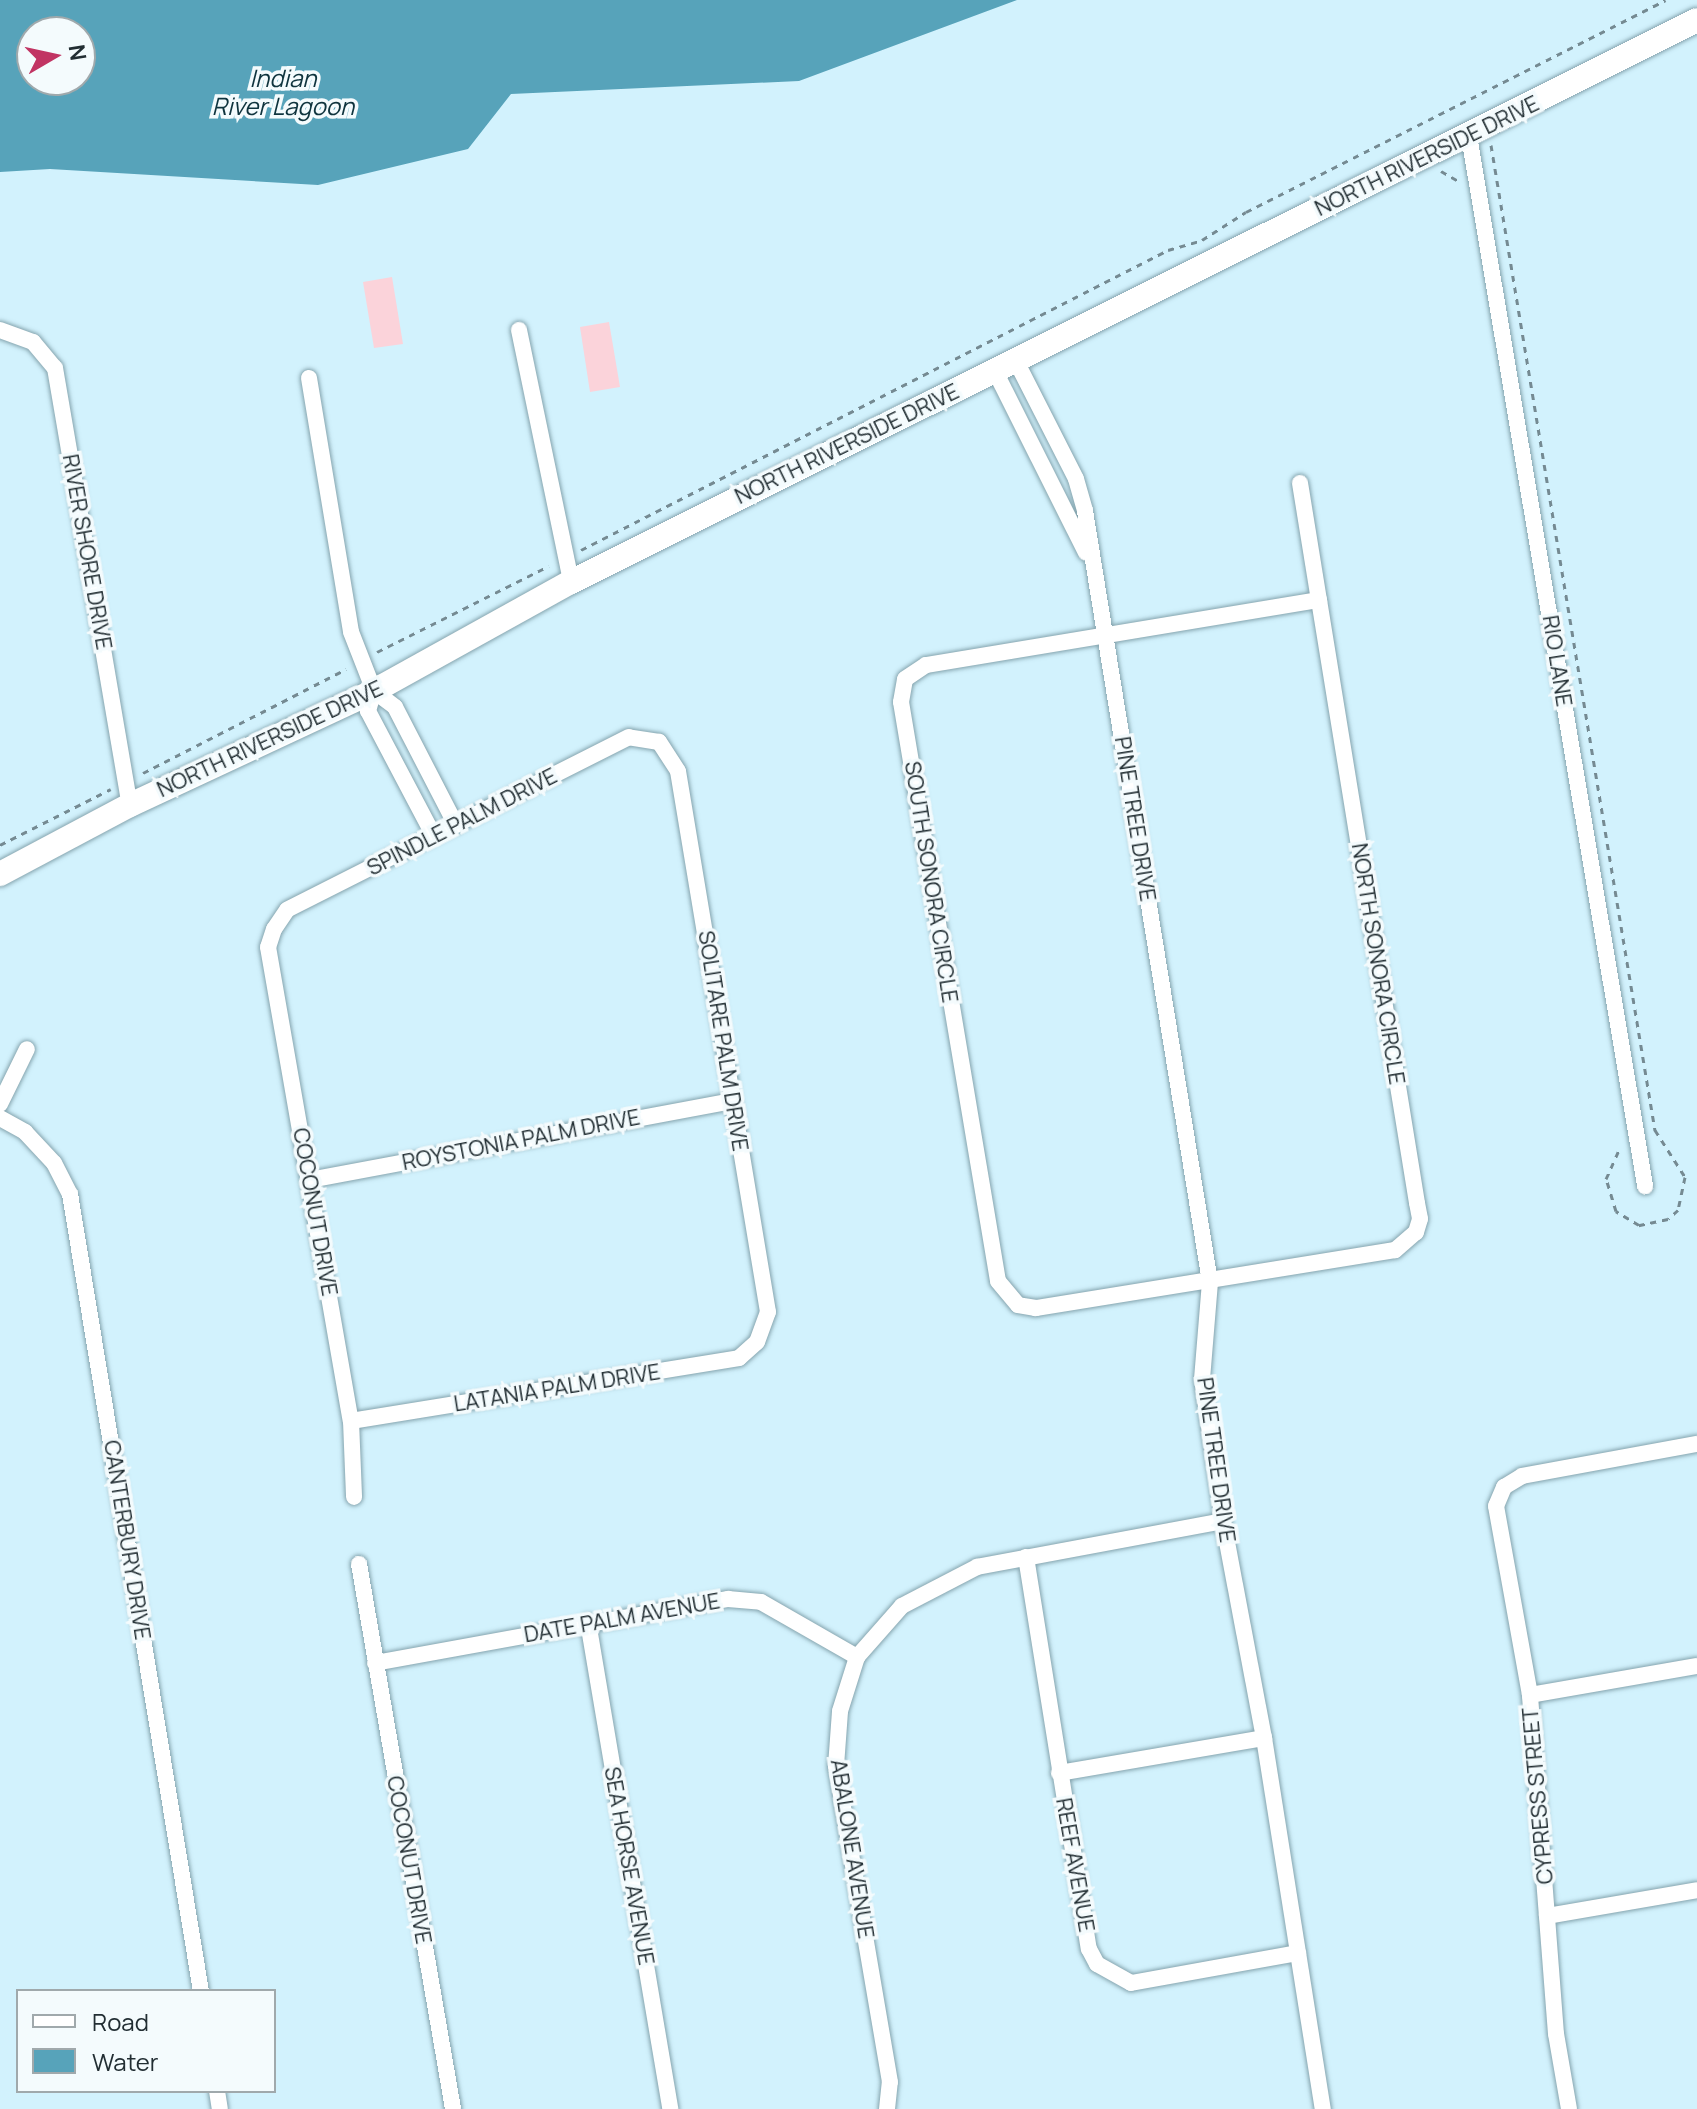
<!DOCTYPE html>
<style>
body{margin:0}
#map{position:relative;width:1697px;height:2109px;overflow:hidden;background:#d2f2fd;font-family:Manrope,sans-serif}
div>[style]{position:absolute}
.green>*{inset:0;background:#fbd3da}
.water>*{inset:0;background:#57a3ba}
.path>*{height:3px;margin-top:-1.5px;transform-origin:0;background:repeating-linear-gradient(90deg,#758a92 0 6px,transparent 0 12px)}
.roads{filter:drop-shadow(0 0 2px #85a4ae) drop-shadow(0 0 2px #85a4ae)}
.street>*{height:16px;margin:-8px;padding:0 8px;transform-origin:8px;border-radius:8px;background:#fff}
.secondary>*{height:24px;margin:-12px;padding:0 12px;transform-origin:12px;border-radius:12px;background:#fff}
span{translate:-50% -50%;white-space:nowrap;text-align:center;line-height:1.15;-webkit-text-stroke:7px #f4fbfd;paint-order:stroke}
.street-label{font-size:22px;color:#222e33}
.water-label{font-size:24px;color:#0f343e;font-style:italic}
.legend{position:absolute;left:16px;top:1989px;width:260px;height:104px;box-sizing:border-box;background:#f4fbfd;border:2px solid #a0a9ac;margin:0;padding:10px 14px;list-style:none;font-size:24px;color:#222e33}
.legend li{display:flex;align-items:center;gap:16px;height:40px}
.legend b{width:40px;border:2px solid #a0a9ac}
.north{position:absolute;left:16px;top:16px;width:80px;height:80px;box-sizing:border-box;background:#f4fbfd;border:2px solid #a0a9ac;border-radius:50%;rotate:81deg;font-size:22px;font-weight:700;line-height:32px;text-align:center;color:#222e33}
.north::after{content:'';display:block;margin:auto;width:28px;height:36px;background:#c13463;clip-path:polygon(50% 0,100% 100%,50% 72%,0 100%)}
</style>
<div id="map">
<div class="green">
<div style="clip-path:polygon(392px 277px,403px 344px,374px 348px,363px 282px)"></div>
<div style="clip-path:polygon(609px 322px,620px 387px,590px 392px,580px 327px)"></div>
</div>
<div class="water">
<div style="clip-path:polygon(evenodd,0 0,1017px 0,799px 81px,511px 94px,468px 149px,318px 185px,50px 169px,0 172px,0 0,32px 32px,80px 32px,80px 80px,32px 80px,32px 32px)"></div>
</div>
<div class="path">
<div style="left:1491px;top:145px;width:999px;rotate:80.55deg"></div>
<div style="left:1655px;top:1130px;width:56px;rotate:57.4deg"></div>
<div style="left:1685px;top:1177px;width:34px;rotate:102deg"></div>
<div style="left:1678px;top:1210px;width:13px;rotate:138deg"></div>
<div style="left:1668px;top:1219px;width:30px;rotate:168deg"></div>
<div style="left:1639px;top:1225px;width:27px;rotate:-149deg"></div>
<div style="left:1616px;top:1211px;width:34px;rotate:-107deg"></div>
<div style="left:1606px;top:1179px;width:35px;rotate:-66deg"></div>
<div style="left:1441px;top:171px;width:20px;rotate:30deg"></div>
<div style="left:581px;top:550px;width:659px;rotate:-27.07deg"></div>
<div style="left:1168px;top:250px;width:35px;rotate:-16deg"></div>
<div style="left:1202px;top:240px;width:52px;rotate:-32.5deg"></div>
<div style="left:1246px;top:212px;width:470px;rotate:-26.8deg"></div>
<div style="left:377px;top:652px;width:192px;rotate:-26.6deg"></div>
<div style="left:143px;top:773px;width:228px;rotate:-27.1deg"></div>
<div style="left:0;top:845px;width:124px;rotate:-26.8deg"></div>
</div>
<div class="roads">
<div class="street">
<div style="left:1469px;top:136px;width:1065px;rotate:80.48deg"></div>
<div style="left:0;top:330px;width:35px;rotate:20deg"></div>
<div style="left:33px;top:342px;width:34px;rotate:50deg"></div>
<div style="left:55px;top:368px;width:443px;rotate:80.3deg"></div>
<div style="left:519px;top:330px;width:257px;rotate:78.3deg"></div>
<div style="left:1016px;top:361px;width:132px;rotate:63deg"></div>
<div style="left:1076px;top:479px;width:33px;rotate:74deg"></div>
<div style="left:1085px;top:511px;width:781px;rotate:80.79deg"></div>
<div style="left:1210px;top:1282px;width:97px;rotate:94.7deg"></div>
<div style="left:1202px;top:1379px;width:144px;rotate:81.6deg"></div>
<div style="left:1223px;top:1521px;width:221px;rotate:79.3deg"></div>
<div style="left:1264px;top:1738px;width:376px;rotate:81deg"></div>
<div style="left:995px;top:371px;width:203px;rotate:63.4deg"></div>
<div style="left:309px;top:378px;width:257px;rotate:80.6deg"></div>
<div style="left:351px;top:632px;width:63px;rotate:68.7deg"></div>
<div style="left:374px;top:691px;width:26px;rotate:37deg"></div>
<div style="left:395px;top:707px;width:133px;rotate:62.7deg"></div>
<div style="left:1300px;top:483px;width:119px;rotate:80.8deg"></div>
<div style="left:1319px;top:600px;width:611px;rotate:80.77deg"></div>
<div style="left:1417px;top:1203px;width:16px;rotate:79deg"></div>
<div style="left:1420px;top:1219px;width:14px;rotate:107deg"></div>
<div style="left:1416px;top:1232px;width:28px;rotate:139deg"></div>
<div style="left:1395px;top:1250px;width:364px;rotate:170.8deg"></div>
<div style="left:1036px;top:1308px;width:18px;rotate:-171deg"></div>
<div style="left:1018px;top:1305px;width:31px;rotate:-130deg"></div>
<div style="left:998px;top:1281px;width:587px;rotate:-99.51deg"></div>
<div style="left:901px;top:702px;width:23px;rotate:-80deg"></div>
<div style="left:905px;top:679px;width:25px;rotate:-34deg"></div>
<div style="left:926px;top:665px;width:398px;rotate:-9.4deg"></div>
<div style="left:374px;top:691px;width:21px;rotate:107deg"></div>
<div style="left:368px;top:711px;width:141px;rotate:62.2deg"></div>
<div style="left:0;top:1104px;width:61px;rotate:-63.9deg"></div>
<div style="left:0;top:1118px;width:29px;rotate:29deg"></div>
<div style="left:25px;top:1132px;width:42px;rotate:46.9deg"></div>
<div style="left:54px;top:1163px;width:35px;rotate:63deg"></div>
<div style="left:70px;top:1194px;width:808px;rotate:80.67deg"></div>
<div style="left:310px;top:1180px;width:429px;rotate:-10.6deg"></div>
<div style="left:351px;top:1421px;width:393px;rotate:-9.2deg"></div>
<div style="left:739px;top:1358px;width:24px;rotate:-42deg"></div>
<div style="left:757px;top:1342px;width:32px;rotate:-70deg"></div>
<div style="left:768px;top:1312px;width:548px;rotate:-99.45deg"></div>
<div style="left:678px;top:771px;width:35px;rotate:-123deg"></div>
<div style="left:659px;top:742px;width:30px;rotate:-171deg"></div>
<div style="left:629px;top:737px;width:383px;rotate:153.2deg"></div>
<div style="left:287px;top:910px;width:23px;rotate:124deg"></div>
<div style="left:274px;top:929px;width:19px;rotate:108deg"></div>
<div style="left:268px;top:947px;width:481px;rotate:80.1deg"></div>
<div style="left:351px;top:1421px;width:76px;rotate:87.7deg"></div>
<div style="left:1026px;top:1557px;width:397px;rotate:80.9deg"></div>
<div style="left:1089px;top:1949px;width:17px;rotate:62deg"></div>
<div style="left:1097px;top:1964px;width:39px;rotate:29deg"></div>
<div style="left:1131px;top:1983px;width:170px;rotate:-10.2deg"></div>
<div style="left:359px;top:1564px;width:553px;rotate:80.21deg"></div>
<div style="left:588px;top:1622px;width:494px;rotate:80.4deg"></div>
<div style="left:375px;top:1663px;width:359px;rotate:-10.3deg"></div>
<div style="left:728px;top:1599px;width:33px;rotate:5deg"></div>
<div style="left:761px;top:1602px;width:111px;rotate:29.8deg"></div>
<div style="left:1530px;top:1695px;width:169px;rotate:-9.9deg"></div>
<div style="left:1059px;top:1773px;width:208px;rotate:-9.7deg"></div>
<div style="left:1547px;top:1916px;width:152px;rotate:-9.8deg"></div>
<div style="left:217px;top:2091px;width:18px;rotate:81deg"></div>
<div style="left:887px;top:2109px;width:27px;rotate:-84deg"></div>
<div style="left:890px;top:2082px;width:321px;rotate:-99.7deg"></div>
<div style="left:836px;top:1766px;width:55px;rotate:-85.8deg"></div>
<div style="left:840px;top:1711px;width:57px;rotate:-72.5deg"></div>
<div style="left:857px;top:1657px;width:68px;rotate:-48.6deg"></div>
<div style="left:902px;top:1606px;width:85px;rotate:-27.5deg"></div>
<div style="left:977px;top:1567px;width:250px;rotate:-10.6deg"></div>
<div style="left:1569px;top:2109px;width:76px;rotate:-99.8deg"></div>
<div style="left:1556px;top:2034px;width:340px;rotate:-94.4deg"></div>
<div style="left:1530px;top:1695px;width:192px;rotate:-100.2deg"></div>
<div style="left:1496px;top:1506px;width:21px;rotate:-67deg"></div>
<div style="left:1504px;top:1487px;width:21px;rotate:-31deg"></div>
<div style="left:1522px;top:1476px;width:178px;rotate:-10.4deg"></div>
</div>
<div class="secondary">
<div style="left:0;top:874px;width:147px;rotate:-28deg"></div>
<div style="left:130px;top:805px;width:269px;rotate:-25deg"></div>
<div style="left:374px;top:691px;width:225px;rotate:-29deg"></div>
<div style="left:571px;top:582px;width:1258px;rotate:-26.52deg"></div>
</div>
</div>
<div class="street-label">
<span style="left:1427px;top:156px;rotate:-26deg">NORTH RIVERSIDE DRIVE</span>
<span style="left:847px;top:444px;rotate:-26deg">NORTH RIVERSIDE DRIVE</span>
<span style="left:87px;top:552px;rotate:80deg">RIVER SHORE DRIVE</span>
<span style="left:1557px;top:661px;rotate:81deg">RIO LANE</span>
<span style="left:270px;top:739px;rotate:-25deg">NORTH RIVERSIDE DRIVE</span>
<span style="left:1135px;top:819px;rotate:81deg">PINE TREE DRIVE</span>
<span style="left:462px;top:822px;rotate:-27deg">SPINDLE PALM DRIVE</span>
<span style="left:931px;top:882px;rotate:81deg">SOUTH SONORA CIRCLE</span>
<span style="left:1378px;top:964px;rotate:81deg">NORTH SONORA CIRCLE</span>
<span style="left:723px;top:1041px;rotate:81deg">SOLITARE PALM DRIVE</span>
<span style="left:521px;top:1140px;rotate:-11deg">ROYSTONIA PALM DRIVE</span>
<span style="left:315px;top:1212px;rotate:80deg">COCONUT DRIVE</span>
<span style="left:557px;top:1388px;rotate:-9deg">LATANIA PALM DRIVE</span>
<span style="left:1216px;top:1460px;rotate:82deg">PINE TREE DRIVE</span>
<span style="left:127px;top:1540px;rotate:81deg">CANTERBURY DRIVE</span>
<span style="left:622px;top:1618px;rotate:-10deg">DATE PALM AVENUE</span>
<span style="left:1538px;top:1796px;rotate:-95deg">CYPRESS STREET</span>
<span style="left:852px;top:1849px;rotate:81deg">ABALONE AVENUE</span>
<span style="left:409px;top:1860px;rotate:80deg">COCONUT DRIVE</span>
<span style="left:1075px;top:1865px;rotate:80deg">REEF AVENUE</span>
<span style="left:629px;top:1866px;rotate:80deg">SEA HORSE AVENUE</span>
</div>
<div class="water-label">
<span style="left:283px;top:92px">Indian<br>River Lagoon</span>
</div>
<ul class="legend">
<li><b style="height:10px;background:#fff"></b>Road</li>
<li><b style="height:22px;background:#57a3ba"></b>Water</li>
</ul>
<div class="north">N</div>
</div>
